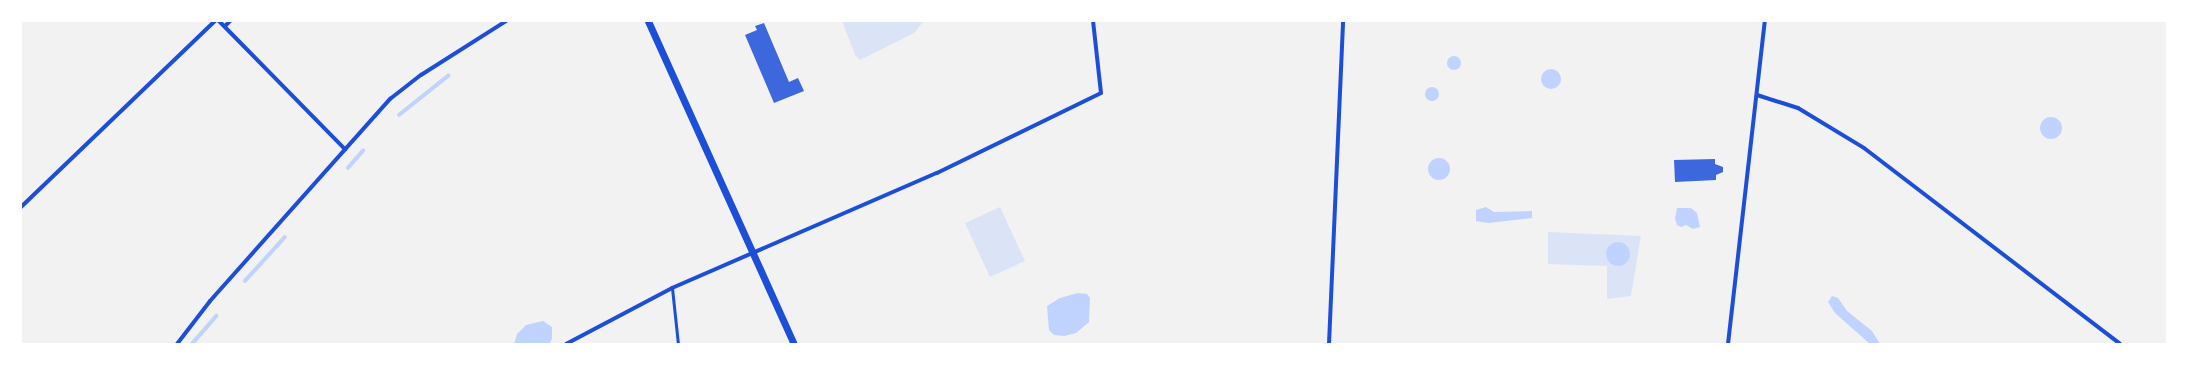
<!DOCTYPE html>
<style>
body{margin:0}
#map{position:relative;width:2188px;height:365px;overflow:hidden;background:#f2f2f2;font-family:Arial,sans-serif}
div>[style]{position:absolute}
.green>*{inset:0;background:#dbe4f7}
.water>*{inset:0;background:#bfd3fe}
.round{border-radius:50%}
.stream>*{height:3.5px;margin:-1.75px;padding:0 1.75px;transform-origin:1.75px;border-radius:1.75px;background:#bfd3fe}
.building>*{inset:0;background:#3d67dc}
.service>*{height:3px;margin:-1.5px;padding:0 1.5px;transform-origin:1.5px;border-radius:1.5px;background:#1d4ed8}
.minor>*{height:4px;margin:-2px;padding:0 2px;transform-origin:2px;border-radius:2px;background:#1d4ed8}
.tertiary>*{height:7px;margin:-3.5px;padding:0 3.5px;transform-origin:3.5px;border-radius:3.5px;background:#1d4ed8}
span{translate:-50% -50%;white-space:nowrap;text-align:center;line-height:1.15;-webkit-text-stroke:3px #fff;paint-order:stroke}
.frame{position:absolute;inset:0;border:22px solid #fff;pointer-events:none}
</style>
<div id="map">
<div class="green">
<div style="clip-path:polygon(842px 21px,924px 21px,914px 33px,860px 60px,855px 55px)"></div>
<div style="clip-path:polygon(1000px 207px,1025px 261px,990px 277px,965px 223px)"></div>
<div style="clip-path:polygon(1548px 232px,1641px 236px,1631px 296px,1607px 299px,1607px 266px,1548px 264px)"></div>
</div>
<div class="water">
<div class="round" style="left:1447px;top:56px;width:14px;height:14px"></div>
<div class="round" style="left:1541px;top:69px;width:20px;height:20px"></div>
<div class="round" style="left:1425px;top:87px;width:14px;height:14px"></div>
<div class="round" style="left:2040px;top:117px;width:22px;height:22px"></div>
<div class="round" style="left:1428px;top:158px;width:22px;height:22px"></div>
<div style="clip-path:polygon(1486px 207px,1494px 212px,1532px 211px,1532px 218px,1488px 223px,1476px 221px,1476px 210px)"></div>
<div style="clip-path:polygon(1677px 208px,1691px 208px,1697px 213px,1700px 227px,1693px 229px,1686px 225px,1681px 227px,1677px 225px,1675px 218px)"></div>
<div class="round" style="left:1606px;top:242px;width:24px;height:24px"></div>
<div style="clip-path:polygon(1078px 293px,1087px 294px,1090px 298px,1089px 322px,1076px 333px,1064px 336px,1054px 335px,1049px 330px,1047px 306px,1060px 298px)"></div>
<div style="clip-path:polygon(1832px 296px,1838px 298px,1847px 311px,1872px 331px,1880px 344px,1870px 344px,1835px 313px,1828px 302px)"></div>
<div style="clip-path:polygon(543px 321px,552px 327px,552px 339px,549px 344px,514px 344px,517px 334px,526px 325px)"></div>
</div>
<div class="stream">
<div style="left:399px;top:115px;width:63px;rotate:-38.5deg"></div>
<div style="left:348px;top:168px;width:23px;rotate:-49deg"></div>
<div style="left:245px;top:281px;width:59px;rotate:-47.7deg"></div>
<div style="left:192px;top:344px;width:37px;rotate:-49deg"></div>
</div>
<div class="building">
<div style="clip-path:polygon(764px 23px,789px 82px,798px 78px,804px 91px,774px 103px,745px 35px,757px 30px,755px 26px)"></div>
<div style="clip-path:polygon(1715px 159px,1715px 164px,1723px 167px,1723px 172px,1716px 175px,1716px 180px,1675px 182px,1674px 160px)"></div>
</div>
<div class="service">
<div style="left:672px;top:288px;width:56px;rotate:83.9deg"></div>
</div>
<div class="minor">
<div style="left:219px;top:21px;width:180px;rotate:45.5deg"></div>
<div style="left:225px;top:26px;width:7px;rotate:-45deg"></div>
<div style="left:1757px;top:95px;width:43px;rotate:17.6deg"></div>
<div style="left:1798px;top:108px;width:77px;rotate:31.2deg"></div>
<div style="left:1864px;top:148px;width:322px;rotate:37.4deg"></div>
<div style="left:21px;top:207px;width:269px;rotate:-43.8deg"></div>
<div style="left:177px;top:344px;width:54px;rotate:-52.5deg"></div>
<div style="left:210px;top:301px;width:271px;rotate:-48.3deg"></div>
<div style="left:390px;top:99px;width:39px;rotate:-38deg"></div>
<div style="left:421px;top:75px;width:101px;rotate:-32.4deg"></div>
<div style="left:566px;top:344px;width:120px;rotate:-27.8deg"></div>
<div style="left:672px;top:288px;width:289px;rotate:-23.5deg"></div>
<div style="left:937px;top:173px;width:182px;rotate:-26deg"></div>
<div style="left:1101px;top:93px;width:72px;rotate:-96.3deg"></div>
<div style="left:1329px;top:344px;width:323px;rotate:-87.5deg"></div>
<div style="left:1728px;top:344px;width:325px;rotate:-83.5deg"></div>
</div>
<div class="tertiary">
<div style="left:648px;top:21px;width:354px;rotate:65.7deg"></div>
</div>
<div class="frame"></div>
</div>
